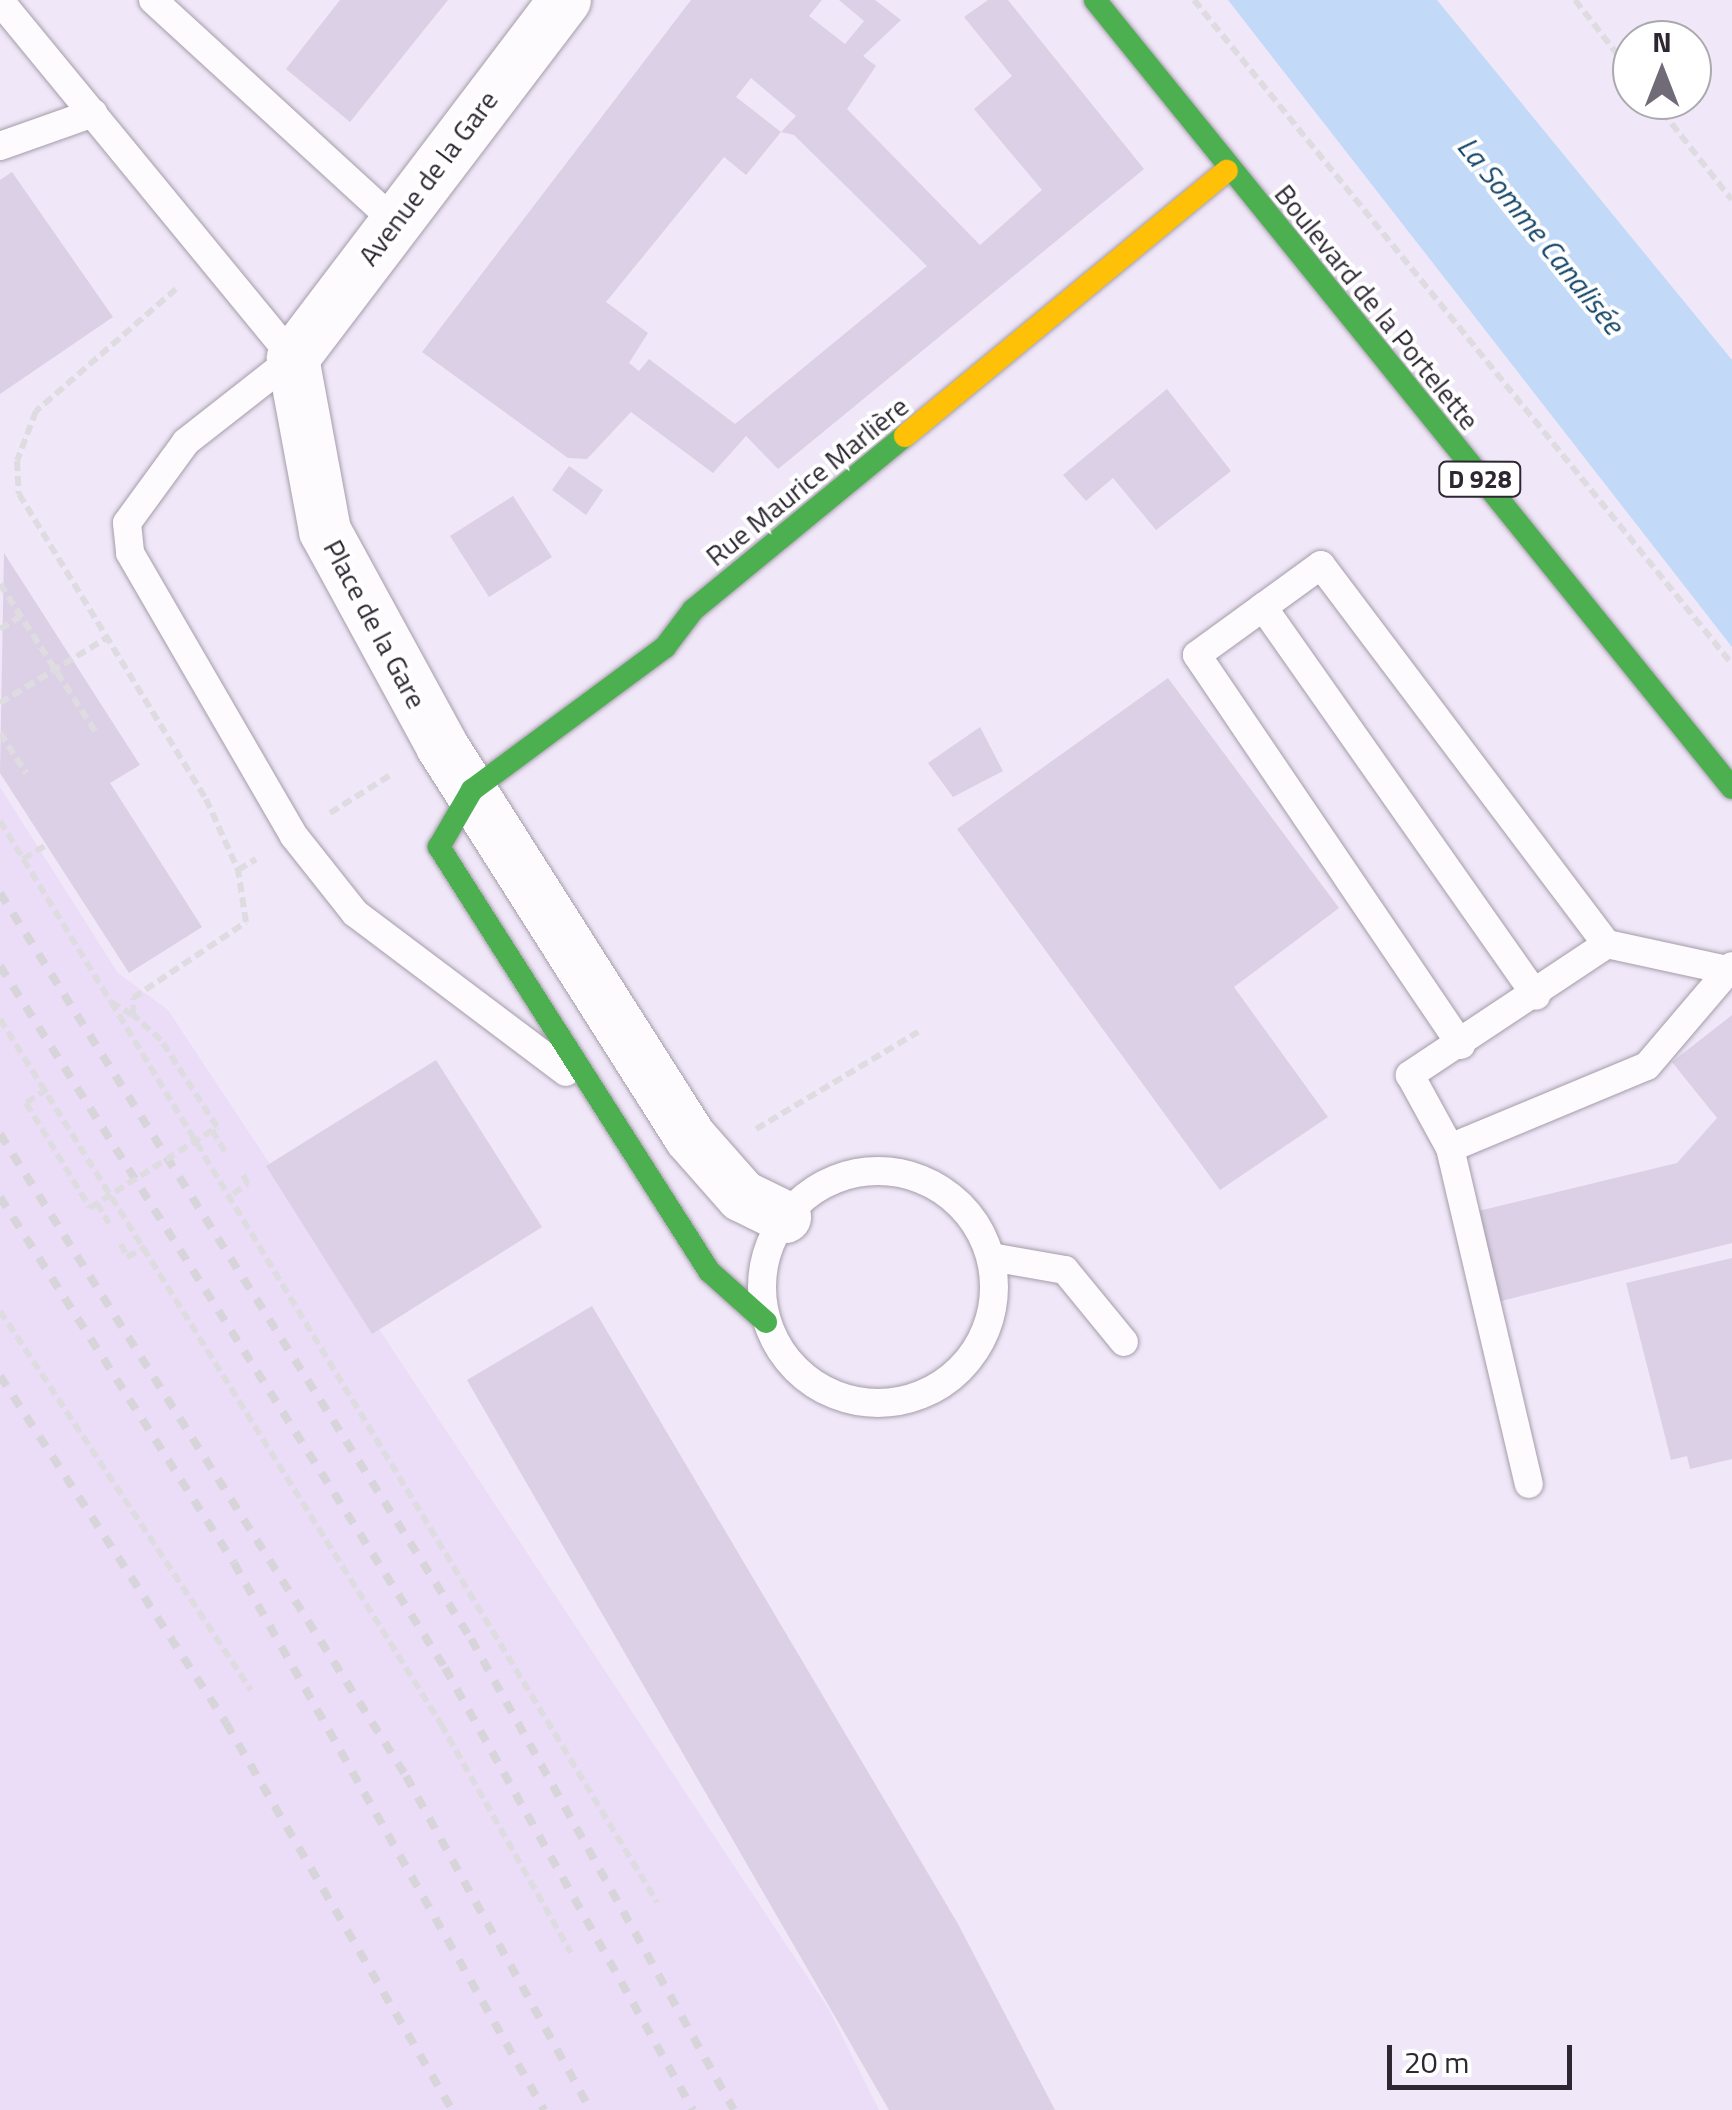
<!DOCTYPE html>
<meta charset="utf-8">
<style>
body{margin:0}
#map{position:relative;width:1732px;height:2110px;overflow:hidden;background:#f0e7f8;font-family:"Titillium Web",sans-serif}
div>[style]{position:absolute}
.built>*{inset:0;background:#ebddf8}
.water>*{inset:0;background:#c2daf7}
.building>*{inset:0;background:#dbd0e5}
.path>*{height:6px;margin-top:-3px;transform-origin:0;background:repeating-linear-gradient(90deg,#dedce1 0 10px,transparent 0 15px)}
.roads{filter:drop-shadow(0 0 2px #a49da9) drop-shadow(0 0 2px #a49da9)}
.lane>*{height:28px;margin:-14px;padding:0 14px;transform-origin:14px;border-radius:14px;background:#fdfbfe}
.lane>.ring{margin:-14px;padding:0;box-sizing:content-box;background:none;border:28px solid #fdfbfe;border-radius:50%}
.street>*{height:52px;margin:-26px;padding:0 26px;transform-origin:26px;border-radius:26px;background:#fdfbfe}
.fast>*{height:22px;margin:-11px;padding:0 11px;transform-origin:11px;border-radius:11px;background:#4caf50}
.slow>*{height:22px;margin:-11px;padding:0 11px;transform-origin:11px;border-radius:11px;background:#ffc107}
.rail>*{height:8px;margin-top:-4px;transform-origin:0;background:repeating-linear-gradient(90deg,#d7d5d9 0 12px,transparent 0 24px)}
.path-bridge>*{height:6px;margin-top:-3px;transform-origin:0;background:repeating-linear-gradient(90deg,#dedce1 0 10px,transparent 0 15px)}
span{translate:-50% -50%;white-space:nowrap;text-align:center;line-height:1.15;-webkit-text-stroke:8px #fff;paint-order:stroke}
.shield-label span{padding:2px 8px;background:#fff;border:2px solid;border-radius:8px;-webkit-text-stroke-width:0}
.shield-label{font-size:25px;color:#2d2732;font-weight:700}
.street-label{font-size:28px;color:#2d2732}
.water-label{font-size:30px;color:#154669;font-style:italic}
.north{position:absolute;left:1612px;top:20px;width:100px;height:100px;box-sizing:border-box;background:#fff;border:2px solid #aba9ad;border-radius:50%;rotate:0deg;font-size:28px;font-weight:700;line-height:40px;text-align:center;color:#2d2732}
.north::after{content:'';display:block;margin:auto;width:35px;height:45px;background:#716a77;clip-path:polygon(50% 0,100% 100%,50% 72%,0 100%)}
.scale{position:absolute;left:1387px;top:2045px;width:185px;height:45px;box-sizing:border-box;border:5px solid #2d2732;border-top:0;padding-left:12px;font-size:30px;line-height:35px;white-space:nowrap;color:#2d2732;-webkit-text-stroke:8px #fff;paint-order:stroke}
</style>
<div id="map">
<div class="built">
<div style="clip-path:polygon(0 787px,118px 973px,168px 1010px,828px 2008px,879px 2110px,0 2110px)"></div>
</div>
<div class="water">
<div style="clip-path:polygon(1228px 0,1437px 0,1732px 360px,1732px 647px)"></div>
</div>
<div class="building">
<div style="clip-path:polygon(340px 0,448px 0,350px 122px,286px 69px)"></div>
<div style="clip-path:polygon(evenodd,691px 0,822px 0,809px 16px,845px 44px,864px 21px,839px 0,875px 0,901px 20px,863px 56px,876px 66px,847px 109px,980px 245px,1042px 190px,974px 109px,1012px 76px,964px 17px,988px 0,1008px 0,1144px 169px,778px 469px,746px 436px,713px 473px,631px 412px,587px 459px,568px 458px,422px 352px,691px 0,751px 78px,796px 116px,781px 132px,794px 135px,927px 266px,735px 424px,649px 359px,639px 371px,629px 363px,648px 333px,606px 302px,724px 157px,746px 175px,781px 132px,736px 97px,751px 78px)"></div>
<div style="clip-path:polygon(12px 172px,113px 317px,0 394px,0 180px)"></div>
<div style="clip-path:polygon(1167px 389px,1231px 471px,1156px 530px,1113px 478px,1086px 501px,1063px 475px)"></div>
<div style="clip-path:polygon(569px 466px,603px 490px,586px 515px,552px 490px)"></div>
<div style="clip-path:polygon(513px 496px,552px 557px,489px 597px,450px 536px)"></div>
<div style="clip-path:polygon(4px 553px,140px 765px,110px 783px,202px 927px,129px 973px,0 773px)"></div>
<div style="clip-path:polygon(1168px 678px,1339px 908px,1234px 987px,1328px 1117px,1220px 1190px,957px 829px)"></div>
<div style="clip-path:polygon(980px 727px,1003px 771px,953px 797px,928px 763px)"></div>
<div style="clip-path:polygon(1732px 1015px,1732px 1243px,1493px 1303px,1474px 1212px,1677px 1163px,1717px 1118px,1672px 1062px)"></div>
<div style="clip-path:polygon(436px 1060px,542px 1227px,372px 1334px,266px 1166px)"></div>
<div style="clip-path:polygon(1732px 1258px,1732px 1459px,1690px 1469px,1687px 1456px,1671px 1460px,1626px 1283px)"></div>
<div style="clip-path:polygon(592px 1306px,958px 1924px,1055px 2110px,889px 2110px,467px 1380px)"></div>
</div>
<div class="path">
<div style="left:1194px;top:0;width:855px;rotate:50.98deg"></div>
<div style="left:1575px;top:0;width:93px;rotate:52deg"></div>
<div style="left:1653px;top:100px;width:127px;rotate:51.7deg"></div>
<div style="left:176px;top:289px;width:186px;rotate:138.9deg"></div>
<div style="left:36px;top:411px;width:53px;rotate:110.8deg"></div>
<div style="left:17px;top:461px;width:33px;rotate:87deg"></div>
<div style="left:19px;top:494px;width:358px;rotate:58.5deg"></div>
<div style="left:206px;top:799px;width:78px;rotate:65.7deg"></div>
<div style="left:0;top:584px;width:179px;rotate:57.1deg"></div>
<div style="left:0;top:629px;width:23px;rotate:-31deg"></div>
<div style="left:0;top:703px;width:123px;rotate:-31.4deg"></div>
<div style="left:0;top:733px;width:48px;rotate:57deg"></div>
<div style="left:330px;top:813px;width:73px;rotate:-32.2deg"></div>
<div style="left:0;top:821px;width:212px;rotate:58.5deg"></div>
<div style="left:111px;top:1002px;width:26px;rotate:31deg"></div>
<div style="left:23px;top:859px;width:27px;rotate:-31deg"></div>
<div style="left:111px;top:1002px;width:1053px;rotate:58.76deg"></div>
<div style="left:0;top:1019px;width:832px;rotate:57.97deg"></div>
<div style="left:441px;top:1724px;width:263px;rotate:60.4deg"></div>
<div style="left:47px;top:1089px;width:25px;rotate:146deg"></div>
<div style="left:26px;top:1103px;width:123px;rotate:58.6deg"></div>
<div style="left:217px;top:1127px;width:103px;rotate:-122.8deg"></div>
<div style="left:161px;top:1040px;width:38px;rotate:-138deg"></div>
<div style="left:133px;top:1015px;width:17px;rotate:-90deg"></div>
<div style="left:133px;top:998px;width:136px;rotate:-33.9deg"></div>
<div style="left:246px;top:922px;width:53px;rotate:-98.7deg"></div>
<div style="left:238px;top:870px;width:21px;rotate:-31deg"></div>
<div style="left:756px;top:1129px;width:189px;rotate:-30.9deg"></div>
<div style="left:212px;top:1130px;width:29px;rotate:59deg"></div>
<div style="left:233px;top:1194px;width:18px;rotate:-34deg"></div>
<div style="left:248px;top:1184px;width:14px;rotate:-120deg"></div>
<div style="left:97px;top:1203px;width:24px;rotate:60deg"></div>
<div style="left:121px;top:1244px;width:14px;rotate:65deg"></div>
<div style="left:127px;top:1257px;width:21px;rotate:-28deg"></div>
<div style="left:0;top:1311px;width:455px;rotate:56.5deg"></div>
</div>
<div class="roads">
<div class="lane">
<div style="left:153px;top:0;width:326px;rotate:42.5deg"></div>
<div style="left:0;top:1px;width:462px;rotate:50.6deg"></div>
<div style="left:293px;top:358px;width:136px;rotate:141.9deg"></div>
<div style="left:186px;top:442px;width:100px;rotate:126.1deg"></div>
<div style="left:127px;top:523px;width:30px;rotate:84deg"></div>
<div style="left:130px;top:553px;width:327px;rotate:59.9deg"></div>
<div style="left:294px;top:836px;width:98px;rotate:51.6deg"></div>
<div style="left:355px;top:913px;width:264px;rotate:37deg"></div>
<div style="left:0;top:146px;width:99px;rotate:-19.5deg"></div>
<div style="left:1263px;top:607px;width:475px;rotate:54.9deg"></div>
<div style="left:1727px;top:970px;width:123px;rotate:-167.8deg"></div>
<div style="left:1607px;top:944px;width:237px;rotate:146.4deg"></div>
<div style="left:1410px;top:1075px;width:83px;rotate:61.3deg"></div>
<div style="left:1450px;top:1148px;width:213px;rotate:-22.6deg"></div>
<div style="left:1647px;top:1066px;width:131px;rotate:-49.6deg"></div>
<div style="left:1461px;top:1045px;width:471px;rotate:-124.1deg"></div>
<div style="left:1197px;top:655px;width:153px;rotate:-36deg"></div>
<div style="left:1321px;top:565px;width:475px;rotate:53deg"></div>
<div style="left:1450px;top:1148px;width:345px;rotate:76.8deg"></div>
<div class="ring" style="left:762px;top:1171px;width:204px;height:204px"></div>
<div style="left:991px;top:1257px;width:75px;rotate:10deg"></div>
<div style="left:1065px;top:1270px;width:93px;rotate:50.7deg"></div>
</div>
<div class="street">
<div style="left:565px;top:0;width:450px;rotate:127.2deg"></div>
<div style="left:293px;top:358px;width:176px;rotate:79.5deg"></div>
<div style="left:325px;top:531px;width:245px;rotate:61.4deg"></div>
<div style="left:442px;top:746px;width:463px;rotate:57.6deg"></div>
<div style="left:690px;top:1137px;width:79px;rotate:48.6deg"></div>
<div style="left:742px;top:1196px;width:48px;rotate:26deg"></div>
</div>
<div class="fast">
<div style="left:1095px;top:0;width:1013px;rotate:51.05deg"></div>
<div style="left:766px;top:1322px;width:76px;rotate:-138.2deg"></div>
<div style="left:709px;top:1271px;width:503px;rotate:-122.49deg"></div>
<div style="left:439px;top:847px;width:66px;rotate:-59.9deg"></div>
<div style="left:472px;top:790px;width:240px;rotate:-36.5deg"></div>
<div style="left:665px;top:647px;width:46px;rotate:-52.9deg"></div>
<div style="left:693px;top:610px;width:274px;rotate:-39.4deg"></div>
</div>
<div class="slow">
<div style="left:905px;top:436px;width:417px;rotate:-39.5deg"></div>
</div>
</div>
<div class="rail">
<div style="left:0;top:893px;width:882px;rotate:57.73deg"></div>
<div style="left:471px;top:1639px;width:539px;rotate:60.82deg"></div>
<div style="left:0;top:966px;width:831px;rotate:57.63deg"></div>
<div style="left:445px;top:1668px;width:507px;rotate:60.7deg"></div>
<div style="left:0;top:1134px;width:760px;rotate:57.69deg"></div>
<div style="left:406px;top:1776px;width:381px;rotate:61.1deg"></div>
<div style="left:0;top:1197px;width:434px;rotate:57.4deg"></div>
<div style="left:234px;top:1563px;width:629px;rotate:60.46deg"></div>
<div style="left:0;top:1376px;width:414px;rotate:56.9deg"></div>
<div style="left:226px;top:1723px;width:448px;rotate:59.7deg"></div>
</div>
<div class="path-bridge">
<div style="left:90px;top:1208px;width:151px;rotate:-32.5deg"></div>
</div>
<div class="shield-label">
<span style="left:1480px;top:479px">D 928</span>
</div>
<div class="street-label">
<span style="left:428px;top:178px;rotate:-53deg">Avenue de la Gare</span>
<span style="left:1377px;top:307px;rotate:51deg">Boulevard de la Portelette</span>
<span style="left:807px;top:481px;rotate:-39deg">Rue Maurice Marlière</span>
<span style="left:375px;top:624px;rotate:62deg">Place de la Gare</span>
</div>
<div class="water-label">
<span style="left:1541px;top:235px;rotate:51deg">La Somme Canalisée</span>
</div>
<div class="north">N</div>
<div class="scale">20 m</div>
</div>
